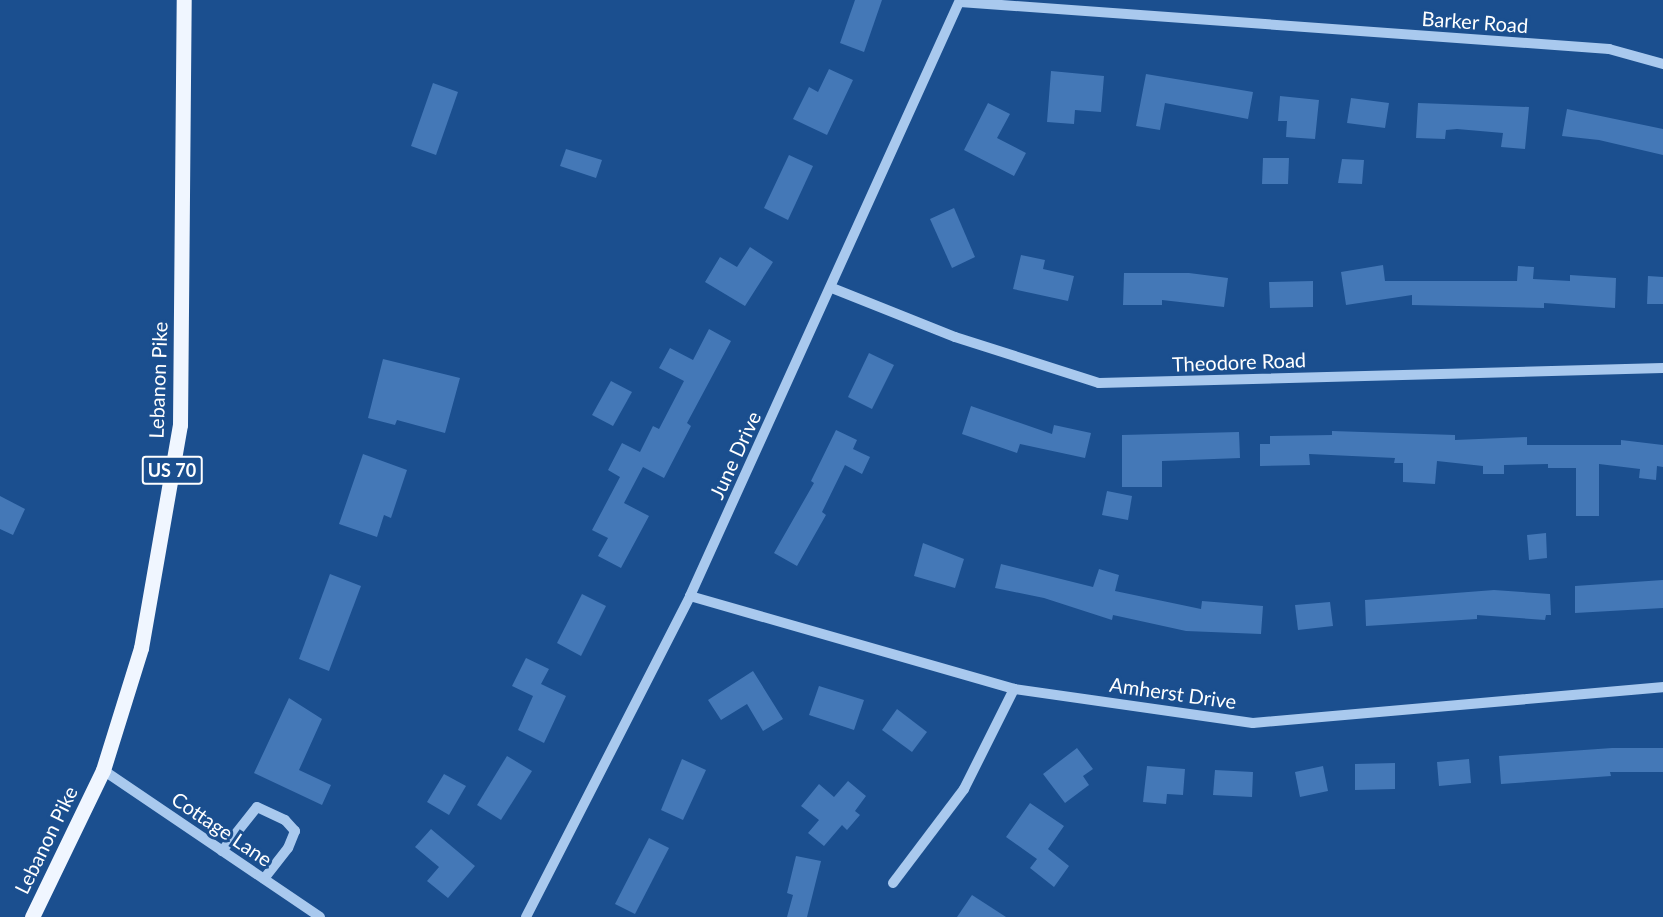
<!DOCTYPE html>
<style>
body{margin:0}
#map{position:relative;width:1663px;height:917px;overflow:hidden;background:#1b4f8f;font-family:Lato,sans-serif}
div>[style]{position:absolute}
.building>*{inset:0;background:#4478b7}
.minor>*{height:10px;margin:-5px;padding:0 5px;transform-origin:5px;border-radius:5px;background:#a9c9ee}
.major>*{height:15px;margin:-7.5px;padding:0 7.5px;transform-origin:7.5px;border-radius:7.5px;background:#f0f6ff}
span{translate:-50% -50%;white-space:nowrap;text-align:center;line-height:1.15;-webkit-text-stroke:6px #1b4f8f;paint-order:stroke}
.shield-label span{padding:2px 4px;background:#1b4f8f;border:2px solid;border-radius:4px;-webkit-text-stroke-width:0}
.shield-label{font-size:18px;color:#fff;font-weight:700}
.street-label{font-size:20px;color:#fff}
</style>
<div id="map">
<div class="building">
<div style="clip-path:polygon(855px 0,882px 0,864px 52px,840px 43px)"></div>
<div style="clip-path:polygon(829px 69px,853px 80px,827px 135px,793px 119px,809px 87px,818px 92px)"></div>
<div style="clip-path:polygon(1051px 71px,1104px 76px,1101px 112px,1075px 110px,1074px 124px,1047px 122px)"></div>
<div style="clip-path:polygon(1146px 74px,1253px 92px,1248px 119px,1165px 103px,1160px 130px,1136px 126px)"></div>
<div style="clip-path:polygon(433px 83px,458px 92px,436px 155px,411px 146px)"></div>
<div style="clip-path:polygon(1280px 96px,1319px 100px,1315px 139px,1286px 137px,1287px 121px,1278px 121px)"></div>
<div style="clip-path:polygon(1351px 98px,1389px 103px,1385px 128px,1347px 123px)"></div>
<div style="clip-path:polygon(988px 103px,1010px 114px,997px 138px,1026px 153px,1014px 176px,964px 150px)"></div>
<div style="clip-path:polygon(1418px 103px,1529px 107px,1525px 149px,1501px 147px,1503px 133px,1457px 129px,1446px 130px,1445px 139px,1416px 138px)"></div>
<div style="clip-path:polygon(1567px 109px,1663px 129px,1663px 155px,1599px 140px,1562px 136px)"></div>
<div style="clip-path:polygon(566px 149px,602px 160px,596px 178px,560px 166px)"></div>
<div style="clip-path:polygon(789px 155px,813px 166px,788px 220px,764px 208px)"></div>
<div style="clip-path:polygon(1263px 158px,1289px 158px,1288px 184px,1262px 184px)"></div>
<div style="clip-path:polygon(1342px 159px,1364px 160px,1362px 184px,1338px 183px)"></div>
<div style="clip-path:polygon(954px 208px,975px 257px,952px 268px,930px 219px)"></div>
<div style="clip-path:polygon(750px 247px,773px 262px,745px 306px,705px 282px,720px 257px,737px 267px)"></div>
<div style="clip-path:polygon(1021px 255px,1045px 260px,1043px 269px,1074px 276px,1068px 301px,1013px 289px)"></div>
<div style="clip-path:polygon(1383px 265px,1385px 281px,1517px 281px,1518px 266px,1534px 267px,1533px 279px,1570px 281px,1570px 275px,1616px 278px,1615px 308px,1544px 303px,1544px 308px,1412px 305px,1412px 295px,1346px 305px,1341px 272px)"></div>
<div style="clip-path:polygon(1124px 273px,1189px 273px,1228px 278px,1224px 307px,1162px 300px,1162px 305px,1123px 305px)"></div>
<div style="clip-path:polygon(1648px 276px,1663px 277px,1663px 304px,1647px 304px)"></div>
<div style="clip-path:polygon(1313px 281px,1313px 307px,1270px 308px,1269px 282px)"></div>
<div style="clip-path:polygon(709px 329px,731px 341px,687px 423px,691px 426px,664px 478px,643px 467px,624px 503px,649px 516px,621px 568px,598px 556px,608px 538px,592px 530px,620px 477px,608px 470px,622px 443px,640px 452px,653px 426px,659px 429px,684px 381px,659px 368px,670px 348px,693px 360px)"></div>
<div style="clip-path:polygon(869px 353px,894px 365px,872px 409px,848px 397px)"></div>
<div style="clip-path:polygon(383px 359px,460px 378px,445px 433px,397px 420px,395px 425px,368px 418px)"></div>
<div style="clip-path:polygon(611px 381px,632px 392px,613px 426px,592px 415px)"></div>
<div style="clip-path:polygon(971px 406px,1052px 434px,1054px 425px,1091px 433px,1085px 458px,1020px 444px,1017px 453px,962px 434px)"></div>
<div style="clip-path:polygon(836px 430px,857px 440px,853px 449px,870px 457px,862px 474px,845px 465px,822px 512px,826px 515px,797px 566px,774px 553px,814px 483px,811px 481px)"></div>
<div style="clip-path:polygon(1332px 431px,1455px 435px,1455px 440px,1527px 437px,1527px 445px,1621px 445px,1621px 440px,1663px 445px,1663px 467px,1657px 466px,1656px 480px,1639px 478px,1640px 469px,1599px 464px,1599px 516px,1576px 516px,1576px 468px,1548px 468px,1548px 464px,1504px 465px,1504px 474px,1483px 474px,1483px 466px,1437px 461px,1435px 484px,1403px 482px,1403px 463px,1394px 463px,1395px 458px,1309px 454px,1310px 465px,1260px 466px,1260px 444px,1270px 444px,1270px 436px,1332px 435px)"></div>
<div style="clip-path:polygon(1239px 432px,1240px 458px,1162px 461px,1162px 487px,1122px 487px,1122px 435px)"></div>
<div style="clip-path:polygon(363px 454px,407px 470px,391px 518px,384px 515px,377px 537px,339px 524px)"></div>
<div style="clip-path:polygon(1107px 491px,1132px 496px,1128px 520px,1102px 515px)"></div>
<div style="clip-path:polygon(0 496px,25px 509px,13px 535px,0 529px)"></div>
<div style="clip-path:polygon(1546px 533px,1547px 558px,1529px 560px,1527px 535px)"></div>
<div style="clip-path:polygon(923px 543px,964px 559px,955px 588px,914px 576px)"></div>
<div style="clip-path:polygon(1001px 564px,1093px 587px,1099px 569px,1119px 575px,1115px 591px,1201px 609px,1202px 601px,1263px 606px,1261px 634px,1186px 631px,1113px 615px,1112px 620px,1044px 598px,995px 588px)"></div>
<div style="clip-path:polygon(330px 574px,361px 586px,329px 671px,299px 659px)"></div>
<div style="clip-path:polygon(1663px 580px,1663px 608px,1575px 613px,1575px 586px)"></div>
<div style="clip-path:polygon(1494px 590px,1550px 594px,1551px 615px,1546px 615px,1545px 620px,1477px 615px,1477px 619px,1366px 626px,1365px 600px)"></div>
<div style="clip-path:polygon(582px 594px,606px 606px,581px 656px,557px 643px)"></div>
<div style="clip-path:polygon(1330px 602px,1333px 626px,1298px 630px,1295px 605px)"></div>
<div style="clip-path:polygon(526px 658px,549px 669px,541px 684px,566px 696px,544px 743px,518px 730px,533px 696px,512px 686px)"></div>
<div style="clip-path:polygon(753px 671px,783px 719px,763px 731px,747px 704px,721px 720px,708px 700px)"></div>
<div style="clip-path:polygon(819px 686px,864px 700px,854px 730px,809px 715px)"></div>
<div style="clip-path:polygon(289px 698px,322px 719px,299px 770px,331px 785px,322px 805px,254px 773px)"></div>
<div style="clip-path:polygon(897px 709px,927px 732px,912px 752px,882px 730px)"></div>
<div style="clip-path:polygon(1077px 748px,1093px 769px,1083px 776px,1089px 785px,1065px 803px,1043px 774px)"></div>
<div style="clip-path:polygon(1612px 748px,1663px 748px,1663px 772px,1610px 772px,1611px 776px,1501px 784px,1499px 756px)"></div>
<div style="clip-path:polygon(507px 756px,532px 771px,501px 820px,477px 805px)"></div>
<div style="clip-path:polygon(682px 759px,706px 770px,683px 820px,661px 810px)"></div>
<div style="clip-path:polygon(1469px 759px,1471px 783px,1439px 786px,1437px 762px)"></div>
<div style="clip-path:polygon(1395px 763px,1395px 789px,1355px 790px,1355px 764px)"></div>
<div style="clip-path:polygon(1147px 766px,1185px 769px,1183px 795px,1167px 794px,1166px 804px,1143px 802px)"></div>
<div style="clip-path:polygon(1323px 766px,1328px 791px,1300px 797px,1295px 772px)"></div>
<div style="clip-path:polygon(1215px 770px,1253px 772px,1252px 797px,1213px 795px)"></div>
<div style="clip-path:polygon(444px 774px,466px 786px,449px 815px,427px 802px)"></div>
<div style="clip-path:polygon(848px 781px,866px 796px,855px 811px,860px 815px,847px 830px,842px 825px,824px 846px,808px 833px,819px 820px,801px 806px,819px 784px,834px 797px)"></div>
<div style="clip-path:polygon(1030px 803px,1064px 826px,1048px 849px,1069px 866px,1054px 887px,1030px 868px,1037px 859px,1006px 837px)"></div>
<div style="clip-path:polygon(431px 829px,475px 866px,448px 898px,427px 881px,439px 867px,415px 847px)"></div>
<div style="clip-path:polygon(649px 838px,669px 848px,635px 914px,615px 904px)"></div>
<div style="clip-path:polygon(796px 856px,821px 861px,807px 917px,787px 917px,793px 895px,787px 893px)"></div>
<div style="clip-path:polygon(972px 895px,1006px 917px,957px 917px)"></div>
</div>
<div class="minor">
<div style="left:960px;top:2px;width:651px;rotate:4.14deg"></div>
<div style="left:1609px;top:49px;width:56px;rotate:15.5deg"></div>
<div style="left:832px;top:288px;width:132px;rotate:21.7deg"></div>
<div style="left:955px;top:337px;width:151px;rotate:17.7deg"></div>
<div style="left:1099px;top:383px;width:564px;rotate:-1.52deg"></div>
<div style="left:690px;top:596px;width:337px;rotate:16deg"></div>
<div style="left:1014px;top:689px;width:241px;rotate:8.1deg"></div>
<div style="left:1253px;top:723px;width:412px;rotate:-5deg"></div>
<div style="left:103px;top:770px;width:262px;rotate:34.1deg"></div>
<div style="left:222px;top:851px;width:56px;rotate:-51.5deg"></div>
<div style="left:257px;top:807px;width:31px;rotate:25deg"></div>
<div style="left:285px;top:820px;width:15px;rotate:48deg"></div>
<div style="left:295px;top:831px;width:18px;rotate:112deg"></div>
<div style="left:288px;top:848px;width:39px;rotate:128deg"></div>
<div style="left:893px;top:883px;width:118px;rotate:-52.9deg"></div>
<div style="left:964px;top:789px;width:112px;rotate:-63.4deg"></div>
<div style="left:526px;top:917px;width:360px;rotate:-62.9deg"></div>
<div style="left:690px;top:596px;width:654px;rotate:-65.63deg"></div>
</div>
<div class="major">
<div style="left:32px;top:917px;width:163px;rotate:-64.2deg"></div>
<div style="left:103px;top:770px;width:128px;rotate:-72.7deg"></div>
<div style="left:141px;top:648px;width:226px;rotate:-80.1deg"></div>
<div style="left:180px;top:425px;width:425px;rotate:-89.5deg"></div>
</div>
<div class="shield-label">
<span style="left:172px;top:470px">US 70</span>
</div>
<div class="street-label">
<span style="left:1475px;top:22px;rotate:4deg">Barker Road</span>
<span style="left:1239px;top:362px;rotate:-2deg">Theodore Road</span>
<span style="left:158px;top:380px;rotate:-88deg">Lebanon Pike</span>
<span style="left:735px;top:455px;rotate:-65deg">June Drive</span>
<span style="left:1173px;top:693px;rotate:8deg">Amherst Drive</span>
<span style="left:222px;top:829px;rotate:34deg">Cottage Lane</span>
<span style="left:46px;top:840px;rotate:-64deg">Lebanon Pike</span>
</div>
</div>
